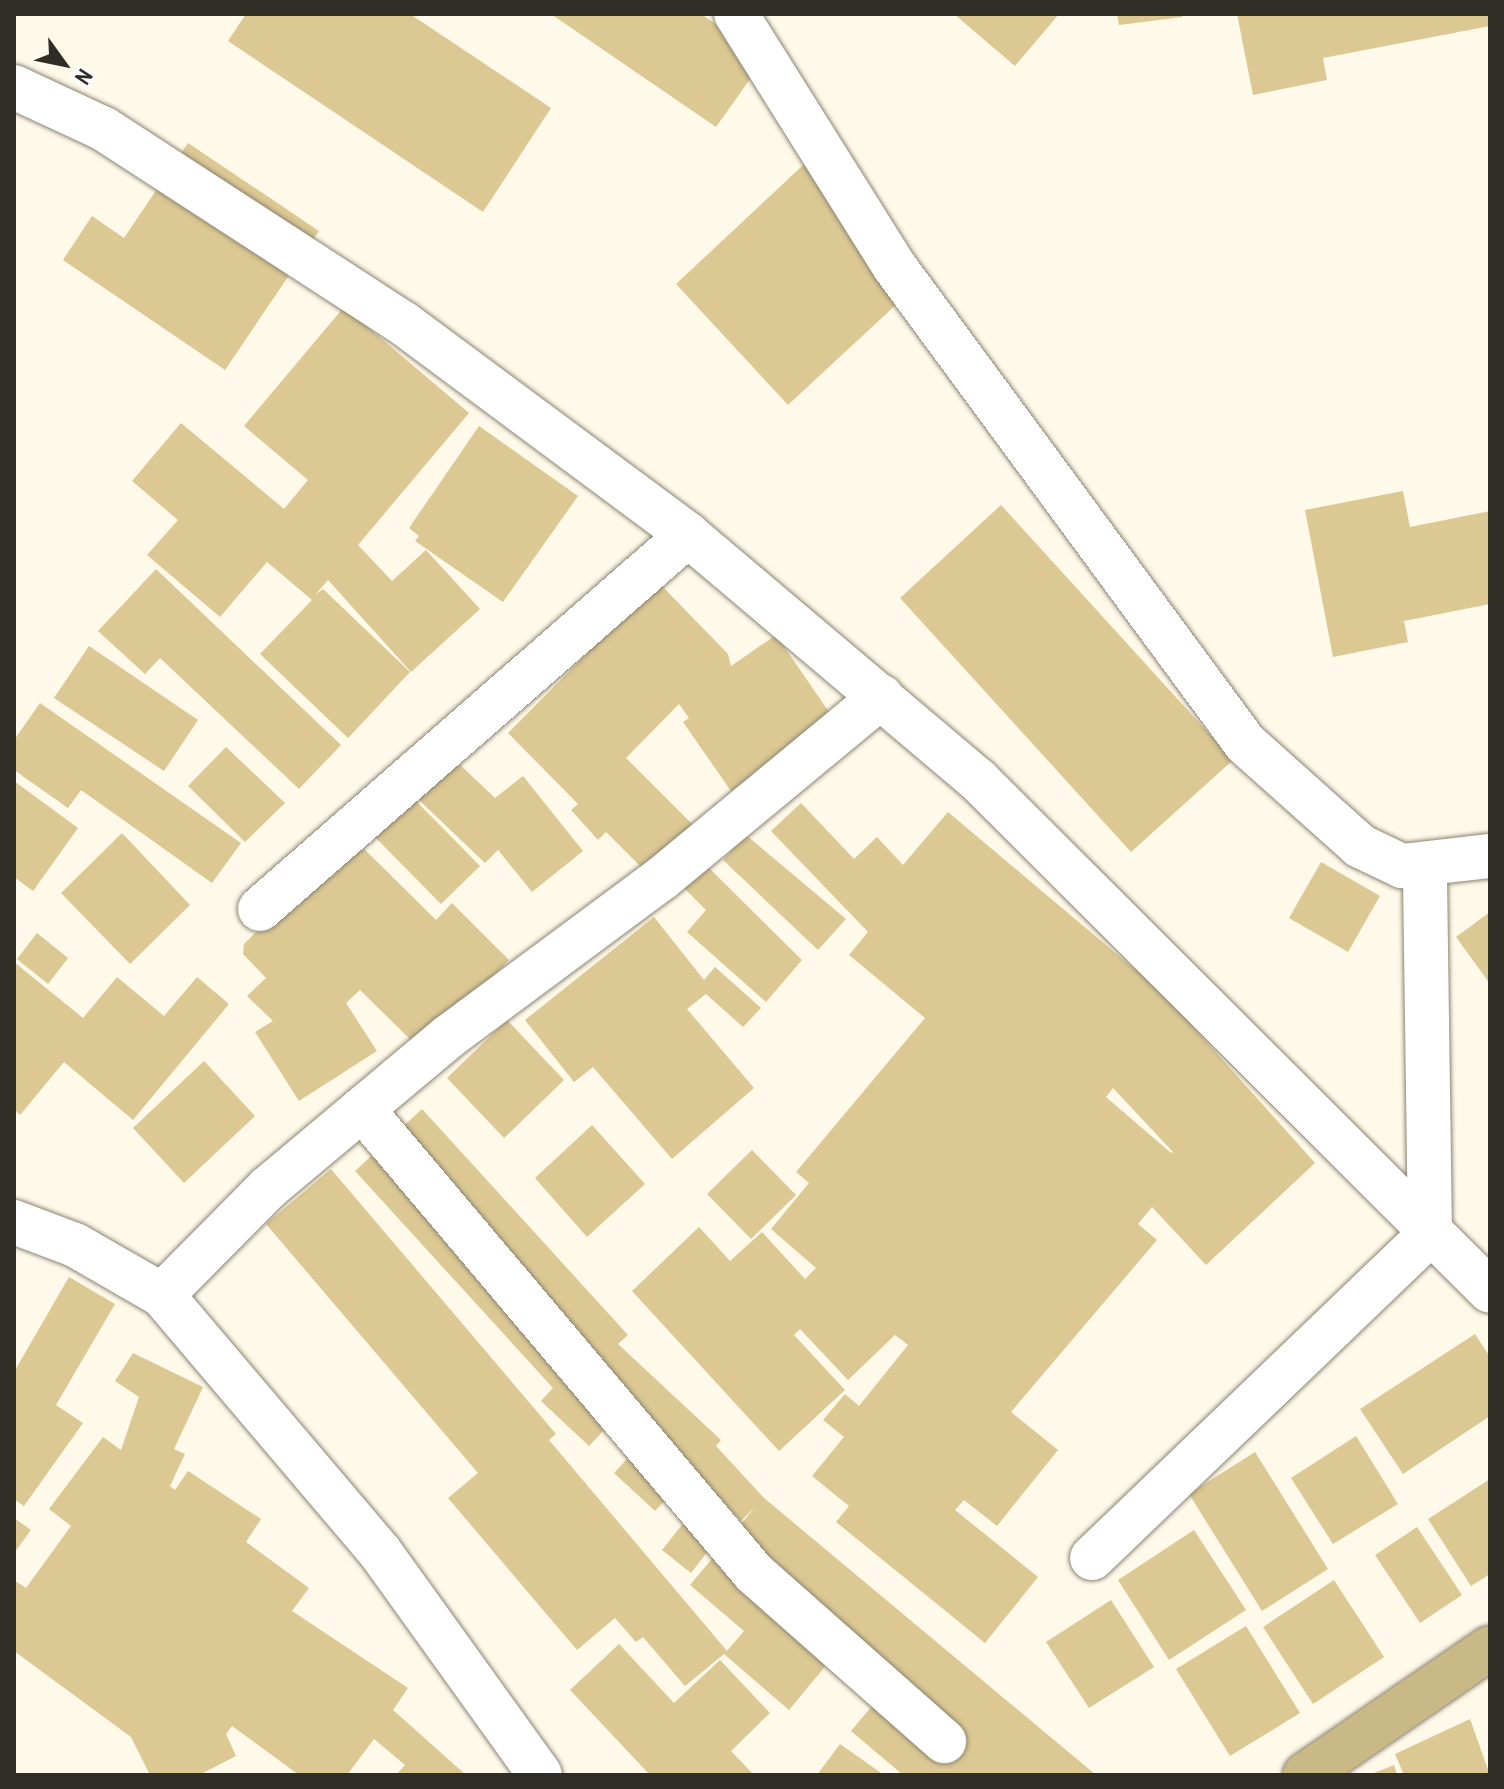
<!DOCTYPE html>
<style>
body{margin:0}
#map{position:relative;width:1504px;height:1789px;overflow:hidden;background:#fff9ea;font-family:"Archivo Narrow",sans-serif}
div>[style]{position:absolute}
.building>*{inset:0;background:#dbc893}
.roads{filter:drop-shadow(0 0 2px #8a8472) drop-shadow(0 0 2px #8a8472)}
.minor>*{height:44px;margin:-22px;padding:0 22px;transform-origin:22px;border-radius:22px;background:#fff}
.primary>*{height:44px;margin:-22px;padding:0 22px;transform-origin:22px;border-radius:22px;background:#c9b986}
span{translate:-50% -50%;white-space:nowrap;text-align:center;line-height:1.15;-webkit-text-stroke:6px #fff;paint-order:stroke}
.frame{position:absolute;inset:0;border:16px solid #2f2d26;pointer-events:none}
.north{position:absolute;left:24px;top:24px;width:80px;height:80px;-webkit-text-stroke:6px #fff;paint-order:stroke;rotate:123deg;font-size:22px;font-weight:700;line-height:32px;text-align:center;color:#2f2d26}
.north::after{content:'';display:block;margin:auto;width:28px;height:36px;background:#2f2d26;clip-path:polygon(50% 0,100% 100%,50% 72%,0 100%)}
</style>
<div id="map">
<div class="building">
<div style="clip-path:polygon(246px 14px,410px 14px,551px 108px,483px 212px,228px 41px)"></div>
<div style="clip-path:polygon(551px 14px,701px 14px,765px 58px,716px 127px)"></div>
<div style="clip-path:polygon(954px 14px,1059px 14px,1015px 66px)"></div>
<div style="clip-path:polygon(1117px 14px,1182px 14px,1182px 17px,1119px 25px)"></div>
<div style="clip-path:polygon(1237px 14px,1490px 14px,1490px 26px,1323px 58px,1327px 80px,1253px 95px)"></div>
<div style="clip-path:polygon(188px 143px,319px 231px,225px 370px,63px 260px,92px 216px,124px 238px)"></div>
<div style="clip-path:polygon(815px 154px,928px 275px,788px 405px,676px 284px)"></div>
<div style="clip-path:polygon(344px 307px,469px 413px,358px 545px,392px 581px,426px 550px,480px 609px,411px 672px,328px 580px,315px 595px,323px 589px,410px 672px,348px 738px,260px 654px,312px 600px,267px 562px,220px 617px,147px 555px,178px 520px,132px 481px,181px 423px,284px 509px,308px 480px,244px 426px)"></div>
<div style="clip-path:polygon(479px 426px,578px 496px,503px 602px,415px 541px,419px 536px,409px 528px)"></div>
<div style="clip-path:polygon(1403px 491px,1410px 527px,1490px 511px,1490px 604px,1404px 621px,1408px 642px,1333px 657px,1305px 510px)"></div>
<div style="clip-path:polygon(1001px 505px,1233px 760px,1131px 852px,900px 598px)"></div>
<div style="clip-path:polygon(156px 569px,341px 745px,299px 789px,160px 658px,145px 674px,98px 631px)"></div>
<div style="clip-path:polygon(658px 582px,728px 654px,731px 666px,776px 635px,834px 719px,731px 791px,683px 722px,689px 718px,679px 704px,626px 758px,693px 825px,647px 873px,606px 832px,598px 840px,571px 810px,578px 804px,508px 733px)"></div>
<div style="clip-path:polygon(89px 646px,198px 720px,164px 771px,54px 698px)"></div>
<div style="clip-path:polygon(40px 703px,241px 843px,212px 883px,81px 790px,68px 808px,14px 770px,14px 740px)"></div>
<div style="clip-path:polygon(226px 747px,285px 803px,245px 842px,188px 786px)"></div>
<div style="clip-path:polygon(455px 760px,495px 798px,523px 776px,583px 851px,532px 892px,498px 850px,485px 863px,418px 799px)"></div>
<div style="clip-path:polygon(14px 781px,78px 828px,33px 891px,14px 877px)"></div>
<div style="clip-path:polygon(410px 795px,480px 866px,441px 904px,371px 833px)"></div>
<div style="clip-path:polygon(evenodd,801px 803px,854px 859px,877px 837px,903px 865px,948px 812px,1163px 993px,1315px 1163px,1206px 1265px,1152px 1207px,1138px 1224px,1157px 1240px,1011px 1412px,1058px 1450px,997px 1526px,964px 1500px,955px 1510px,1038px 1577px,985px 1643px,836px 1522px,849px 1506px,812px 1476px,844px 1437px,823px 1420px,845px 1394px,859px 1406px,908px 1345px,895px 1335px,848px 1380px,800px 1329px,794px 1335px,845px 1390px,779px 1451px,632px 1291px,699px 1227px,730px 1261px,762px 1232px,805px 1279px,816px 1268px,771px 1229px,809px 1183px,796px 1172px,925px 1018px,849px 955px,868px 932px,771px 831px,801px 803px,1113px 1088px,1173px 1152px,1171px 1153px,1106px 1097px,1113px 1088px)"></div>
<div style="clip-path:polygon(122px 833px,190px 905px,130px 964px,61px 893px)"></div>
<div style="clip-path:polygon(746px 835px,846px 919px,818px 950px,723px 860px)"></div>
<div style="clip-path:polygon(351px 836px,436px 920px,452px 903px,509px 960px,421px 1050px,360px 990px,346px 1003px,377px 1051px,299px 1101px,255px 1032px,273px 1021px,247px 996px,266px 978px,243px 954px,244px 944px)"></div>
<div style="clip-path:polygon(702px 861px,802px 960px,766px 1002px,687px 932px,706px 910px,680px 884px)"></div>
<div style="clip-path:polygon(1321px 862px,1380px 896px,1348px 952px,1289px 918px)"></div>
<div style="clip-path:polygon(1490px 912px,1490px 984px,1456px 937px)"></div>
<div style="clip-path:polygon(654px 917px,704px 980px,715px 967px,761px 1008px,743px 1027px,706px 994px,687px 1009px,754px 1088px,672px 1159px,593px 1067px,574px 1082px,525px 1020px)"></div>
<div style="clip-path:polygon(37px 933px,68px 958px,48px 984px,17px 959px)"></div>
<div style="clip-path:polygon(14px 962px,83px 1018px,117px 977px,164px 1016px,197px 977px,229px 1004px,133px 1120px,64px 1062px,20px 1115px,14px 1109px)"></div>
<div style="clip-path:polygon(507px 1020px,564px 1080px,504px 1138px,447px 1078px)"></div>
<div style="clip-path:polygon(204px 1061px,255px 1116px,184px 1183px,133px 1128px)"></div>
<div style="clip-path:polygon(422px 1109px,628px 1335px,618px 1344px,721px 1440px,716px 1446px,764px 1498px,1096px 1775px,903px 1775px,851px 1731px,884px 1692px,837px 1652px,789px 1710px,724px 1654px,685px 1686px,643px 1637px,636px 1642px,615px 1618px,577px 1650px,448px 1498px,478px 1473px,266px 1224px,331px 1169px,556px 1434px,549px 1440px,727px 1651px,744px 1631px,690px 1585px,756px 1506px,741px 1521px,693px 1471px,655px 1511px,614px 1473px,650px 1434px,623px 1410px,589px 1446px,541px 1401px,553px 1388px,355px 1171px)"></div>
<div style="clip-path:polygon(592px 1125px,645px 1184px,587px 1237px,535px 1178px)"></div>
<div style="clip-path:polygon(752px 1150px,796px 1195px,751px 1239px,707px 1194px)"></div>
<div style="clip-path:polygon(69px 1277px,115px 1304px,56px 1405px,83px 1423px,24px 1506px,14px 1499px,14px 1372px)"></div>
<div style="clip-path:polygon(1475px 1334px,1490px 1357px,1490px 1416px,1403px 1474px,1360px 1409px)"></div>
<div style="clip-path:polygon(133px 1353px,203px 1387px,174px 1449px,185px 1454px,170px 1486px,175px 1490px,188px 1471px,261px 1519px,246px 1542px,309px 1588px,292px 1611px,408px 1688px,393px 1710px,466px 1775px,396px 1775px,405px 1765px,374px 1739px,347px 1775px,299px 1775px,232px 1726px,226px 1734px,236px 1756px,199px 1775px,150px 1775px,131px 1737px,14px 1651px,14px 1580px,26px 1588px,71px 1526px,49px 1509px,103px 1437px,121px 1450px,139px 1397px,115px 1381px)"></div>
<div style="clip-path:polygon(1356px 1436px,1398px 1504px,1333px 1544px,1291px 1478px)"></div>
<div style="clip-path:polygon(1255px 1452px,1328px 1569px,1262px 1611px,1189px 1494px)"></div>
<div style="clip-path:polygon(1490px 1479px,1490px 1574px,1471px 1586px,1428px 1519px)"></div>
<div style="clip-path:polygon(697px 1506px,725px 1529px,691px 1573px,662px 1550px)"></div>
<div style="clip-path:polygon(14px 1518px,31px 1530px,14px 1553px)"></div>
<div style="clip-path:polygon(1417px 1527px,1462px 1595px,1420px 1623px,1375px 1555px)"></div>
<div style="clip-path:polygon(1194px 1530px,1246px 1610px,1169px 1660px,1118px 1580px)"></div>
<div style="clip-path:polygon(1334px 1580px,1384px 1657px,1313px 1704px,1263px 1627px)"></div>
<div style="clip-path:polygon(1111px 1600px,1154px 1667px,1089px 1708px,1046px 1642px)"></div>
<div style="clip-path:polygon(1246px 1626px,1300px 1713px,1230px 1756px,1176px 1669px)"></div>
<div style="clip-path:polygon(619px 1644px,674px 1703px,720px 1660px,770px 1713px,731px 1751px,754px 1775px,650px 1775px,570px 1690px)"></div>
<div style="clip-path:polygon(1470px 1719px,1490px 1775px,1404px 1775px,1395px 1754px)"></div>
<div style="clip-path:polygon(840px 1744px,884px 1775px,817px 1775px)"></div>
<div style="clip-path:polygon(1394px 1765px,1397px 1775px,1369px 1775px)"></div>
</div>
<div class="roads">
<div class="minor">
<div style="left:736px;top:14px;width:297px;rotate:57.9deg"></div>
<div style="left:894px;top:266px;width:592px;rotate:53.65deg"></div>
<div style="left:1245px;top:743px;width:154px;rotate:41.8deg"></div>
<div style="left:1360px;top:846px;width:47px;rotate:25.5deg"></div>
<div style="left:1402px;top:866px;width:89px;rotate:-6.5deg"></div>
<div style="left:14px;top:87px;width:99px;rotate:25deg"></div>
<div style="left:104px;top:129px;width:356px;rotate:33deg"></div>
<div style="left:403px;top:323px;width:355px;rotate:36.6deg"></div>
<div style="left:688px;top:535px;width:380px;rotate:40.2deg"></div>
<div style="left:978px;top:780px;width:723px;rotate:44.94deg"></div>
<div style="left:260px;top:909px;width:568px;rotate:-41.15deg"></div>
<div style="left:362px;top:1109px;width:607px;rotate:49.81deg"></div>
<div style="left:754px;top:1573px;width:254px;rotate:41.5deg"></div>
<div style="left:14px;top:1222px;width:65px;rotate:20.7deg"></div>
<div style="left:75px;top:1245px;width:100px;rotate:29.9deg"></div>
<div style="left:162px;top:1295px;width:337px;rotate:49.7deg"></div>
<div style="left:380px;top:1552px;width:274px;rotate:54.3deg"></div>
<div style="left:162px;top:1295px;width:151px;rotate:-45.3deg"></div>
<div style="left:268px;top:1188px;width:235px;rotate:-40deg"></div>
<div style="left:448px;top:1037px;width:265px;rotate:-36.6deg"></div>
<div style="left:661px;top:879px;width:286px;rotate:-39.6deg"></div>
<div style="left:1092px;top:1558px;width:468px;rotate:-43.8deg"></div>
<div style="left:1430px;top:1234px;width:370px;rotate:-90.8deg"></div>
</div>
<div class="primary">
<div style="left:1305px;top:1775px;width:224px;rotate:-34.5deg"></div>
</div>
</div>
<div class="frame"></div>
<div class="north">N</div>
</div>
